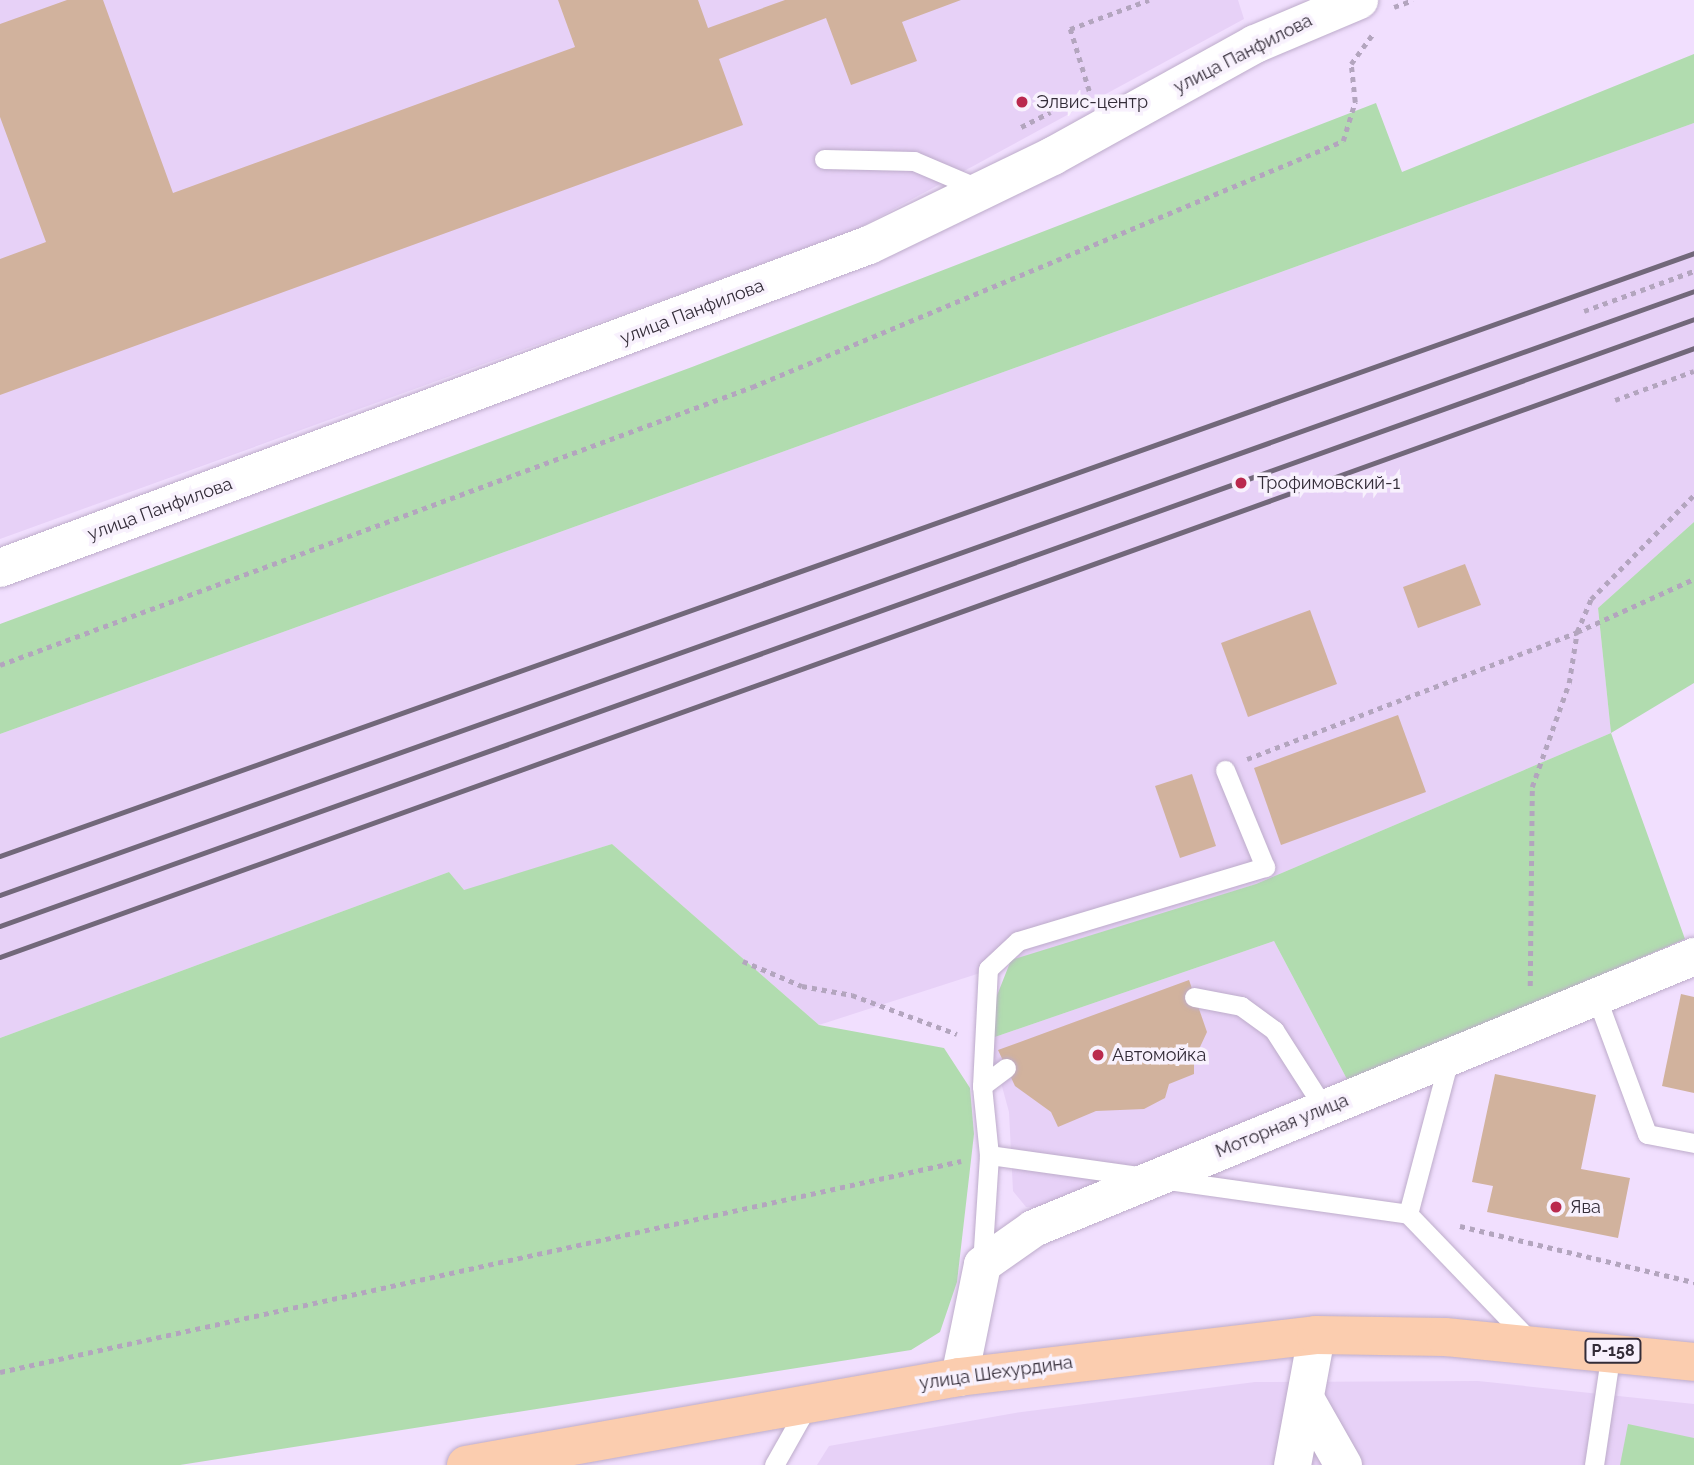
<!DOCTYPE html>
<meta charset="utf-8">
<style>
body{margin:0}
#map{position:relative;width:1694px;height:1465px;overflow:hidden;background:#f1dffe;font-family:Raleway,sans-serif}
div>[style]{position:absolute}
.built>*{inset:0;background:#e7d1f7}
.green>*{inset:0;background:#b1dcaf}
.building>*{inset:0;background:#d1b29d}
.path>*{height:4.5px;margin-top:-2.25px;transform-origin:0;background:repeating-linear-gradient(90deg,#b3a5be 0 5px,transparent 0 10px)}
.roads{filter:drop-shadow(0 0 2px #bdacca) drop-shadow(0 0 2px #bdacca)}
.service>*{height:19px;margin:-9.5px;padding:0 9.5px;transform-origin:9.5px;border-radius:9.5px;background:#fff}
.minor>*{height:37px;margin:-18.5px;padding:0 18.5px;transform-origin:18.5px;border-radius:18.5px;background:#fff}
.secondary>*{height:38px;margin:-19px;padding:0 19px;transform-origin:19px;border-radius:19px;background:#fff}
.primary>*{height:38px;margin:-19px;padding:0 19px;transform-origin:19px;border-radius:19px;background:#fbcdaf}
.rail>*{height:5px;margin:-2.5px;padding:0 2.5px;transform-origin:2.5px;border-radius:2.5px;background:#72687a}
.dots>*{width:19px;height:19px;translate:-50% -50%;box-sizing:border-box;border:4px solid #f8f1fd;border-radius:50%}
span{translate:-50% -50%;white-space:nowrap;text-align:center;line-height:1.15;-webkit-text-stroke:7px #f8f1fd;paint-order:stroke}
.shield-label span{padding:2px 5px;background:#f8f1fd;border:2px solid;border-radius:5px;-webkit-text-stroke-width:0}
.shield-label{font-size:16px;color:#332c38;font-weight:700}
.street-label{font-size:18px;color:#332c38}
.poi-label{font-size:18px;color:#332c38}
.left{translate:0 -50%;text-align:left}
</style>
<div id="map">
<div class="built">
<div style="clip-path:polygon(0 0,1238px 0,1244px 19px,857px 229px,0 539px)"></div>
<div style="clip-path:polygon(1694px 123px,1694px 522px,1598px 608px,1611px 733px,1256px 884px,819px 1025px,612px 844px,464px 891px,449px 872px,0 1038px,0 734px)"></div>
<div style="clip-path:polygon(1274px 941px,1349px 1083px,1050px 1209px,1026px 1207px,1013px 1191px,1009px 1112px,989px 1039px)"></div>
<div style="clip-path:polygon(1478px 1381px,1694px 1404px,1694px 1465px,817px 1465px,829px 1446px,1015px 1413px,1255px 1382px)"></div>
</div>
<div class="green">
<div style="clip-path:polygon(1694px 54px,1694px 123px,0 734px,0 624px,692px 367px,1376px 103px,1402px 172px)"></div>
<div style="clip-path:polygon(1694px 522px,1694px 683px,1611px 733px,1685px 939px,1349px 1083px,1274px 941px,989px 1039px,996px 998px,1011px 960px,1256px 884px,1611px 733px,1598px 608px)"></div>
<div style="clip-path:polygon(612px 844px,819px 1025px,944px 1048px,970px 1088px,974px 1134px,957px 1282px,940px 1332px,911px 1350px,180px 1465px,0 1465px,0 1038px,449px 872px,464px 890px)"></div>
<div style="clip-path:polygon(1628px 1424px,1694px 1438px,1694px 1465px,1620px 1465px)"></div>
</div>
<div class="building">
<div style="clip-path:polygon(67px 0,103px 0,173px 193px,575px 47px,558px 0,698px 0,708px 28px,785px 0,961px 0,902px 22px,917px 61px,851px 85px,826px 18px,719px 59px,743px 125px,0 395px,0 259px,46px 242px,0 117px,0 24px)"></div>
<div style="clip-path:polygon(1465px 564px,1481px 605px,1418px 628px,1403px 587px)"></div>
<div style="clip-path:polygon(1310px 610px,1337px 684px,1248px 717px,1221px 643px)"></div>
<div style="clip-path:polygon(1398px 715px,1426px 792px,1281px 845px,1254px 768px)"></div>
<div style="clip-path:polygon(1192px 774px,1216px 846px,1180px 858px,1155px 786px)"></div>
<div style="clip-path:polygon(1189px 980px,1207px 1032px,1194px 1060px,1194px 1074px,1169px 1084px,1165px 1098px,1144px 1109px,1096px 1111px,1058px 1127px,1051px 1112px,1015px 1086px,998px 1050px)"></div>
<div style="clip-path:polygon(1681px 994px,1694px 997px,1694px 1093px,1662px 1086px)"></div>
<div style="clip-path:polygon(1495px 1074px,1596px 1095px,1581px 1169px,1630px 1178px,1618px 1238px,1487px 1212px,1493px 1186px,1472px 1182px)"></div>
</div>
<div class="path">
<div style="left:1394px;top:7px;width:20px;rotate:-20deg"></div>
<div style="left:1089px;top:91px;width:65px;rotate:-107deg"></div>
<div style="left:1070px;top:29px;width:84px;rotate:-20.2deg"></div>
<div style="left:1021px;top:127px;width:33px;rotate:-27deg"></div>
<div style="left:1584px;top:311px;width:117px;rotate:-20deg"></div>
<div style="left:1615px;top:400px;width:84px;rotate:-20.2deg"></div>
<div style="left:0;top:665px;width:802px;rotate:-20.29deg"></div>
<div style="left:752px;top:387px;width:640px;rotate:-22.6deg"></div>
<div style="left:1343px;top:141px;width:41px;rotate:-72.9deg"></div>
<div style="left:1355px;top:102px;width:38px;rotate:-96deg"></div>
<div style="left:1351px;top:64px;width:36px;rotate:-54deg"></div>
<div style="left:1247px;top:759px;width:354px;rotate:-21deg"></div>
<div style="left:1577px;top:632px;width:128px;rotate:-24.4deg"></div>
<div style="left:743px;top:961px;width:64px;rotate:23deg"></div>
<div style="left:802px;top:986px;width:51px;rotate:10.2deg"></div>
<div style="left:852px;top:995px;width:112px;rotate:20.4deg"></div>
<div style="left:1530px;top:986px;width:199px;rotate:-89.4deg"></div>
<div style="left:1532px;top:787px;width:110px;rotate:-70.4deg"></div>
<div style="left:1569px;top:683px;width:52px;rotate:-81.1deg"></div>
<div style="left:1577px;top:632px;width:36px;rotate:-67deg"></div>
<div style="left:1591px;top:599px;width:146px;rotate:-45.3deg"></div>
<div style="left:1460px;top:1226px;width:241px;rotate:13.5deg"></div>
<div style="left:0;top:1372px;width:984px;rotate:-12.38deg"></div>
</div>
<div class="roads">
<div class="service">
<div style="left:824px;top:159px;width:90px;rotate:1.3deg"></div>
<div style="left:914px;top:161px;width:74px;rotate:23.1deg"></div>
<div style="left:1596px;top:996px;width:147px;rotate:69.7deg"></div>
<div style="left:1647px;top:1134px;width:48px;rotate:10.8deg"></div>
<div style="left:1194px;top:997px;width:48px;rotate:10.8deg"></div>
<div style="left:1241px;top:1006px;width:41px;rotate:36deg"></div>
<div style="left:1274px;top:1030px;width:93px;rotate:57.3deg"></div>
<div style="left:1449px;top:1059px;width:160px;rotate:104.8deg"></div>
<div style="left:1408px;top:1214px;width:179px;rotate:46.1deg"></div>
<div style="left:982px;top:1086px;width:117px;rotate:-87.1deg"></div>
<div style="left:988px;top:969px;width:41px;rotate:-43deg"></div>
<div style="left:1018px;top:941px;width:258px;rotate:-16.7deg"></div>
<div style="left:1265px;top:867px;width:105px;rotate:-112.4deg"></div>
<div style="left:989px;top:1155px;width:423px;rotate:8deg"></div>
<div style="left:982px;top:1264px;width:109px;rotate:-86.3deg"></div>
<div style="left:989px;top:1155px;width:69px;rotate:-95.8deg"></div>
<div style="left:982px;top:1086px;width:30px;rotate:-37deg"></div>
<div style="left:774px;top:1465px;width:69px;rotate:-60.5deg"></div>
<div style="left:1594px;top:1465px;width:115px;rotate:-81.5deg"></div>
</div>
<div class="minor">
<div style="left:959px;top:1377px;width:115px;rotate:-78.5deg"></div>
<div style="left:982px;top:1264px;width:62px;rotate:-35.2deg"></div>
<div style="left:1033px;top:1228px;width:715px;rotate:-22.37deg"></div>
<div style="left:1305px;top:1398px;width:77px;rotate:60.4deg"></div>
<div style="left:1292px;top:1465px;width:132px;rotate:-79.5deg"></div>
</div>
<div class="secondary">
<div style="left:0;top:568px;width:927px;rotate:-20.39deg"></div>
<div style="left:869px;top:245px;width:204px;rotate:-25.8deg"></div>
<div style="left:1053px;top:156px;width:231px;rotate:-29deg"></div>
<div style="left:1255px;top:44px;width:113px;rotate:-22.9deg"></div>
</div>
<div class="primary">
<div style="left:466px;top:1465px;width:501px;rotate:-10.12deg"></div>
<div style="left:959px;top:1377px;width:359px;rotate:-6.7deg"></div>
<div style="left:1316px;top:1335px;width:129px;rotate:0.9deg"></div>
<div style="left:1445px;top:1337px;width:250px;rotate:5.7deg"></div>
</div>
</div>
<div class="rail">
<div style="left:0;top:856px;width:1798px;rotate:-19.59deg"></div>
<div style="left:0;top:895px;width:1798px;rotate:-19.62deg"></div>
<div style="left:0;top:926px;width:1799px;rotate:-19.71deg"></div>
<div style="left:0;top:957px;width:1800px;rotate:-19.77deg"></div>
</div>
<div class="dots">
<div style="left:1022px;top:102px;background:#ba294e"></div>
<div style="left:1241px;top:483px;background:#ba294e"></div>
<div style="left:1098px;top:1055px;background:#ba294e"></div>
<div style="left:1556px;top:1207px;background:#ba294e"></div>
</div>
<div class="shield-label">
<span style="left:1613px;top:1351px">Р-158</span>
</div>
<div class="street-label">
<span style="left:1243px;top:54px;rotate:-27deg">улица Панфилова</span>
<span style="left:692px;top:312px;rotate:-21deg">улица Панфилова</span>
<span style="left:160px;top:509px;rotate:-20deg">улица Панфилова</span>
<span style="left:1282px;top:1126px;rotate:-22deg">Моторная улица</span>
<span style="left:996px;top:1373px;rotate:-8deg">улица Шехурдина</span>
</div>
<div class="poi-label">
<span class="left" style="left:1036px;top:102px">Элвис-центр</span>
<span class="left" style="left:1257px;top:483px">Трофимовский-1</span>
<span class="left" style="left:1112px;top:1055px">Автомойка</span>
<span class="left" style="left:1570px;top:1207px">Ява</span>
</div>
</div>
